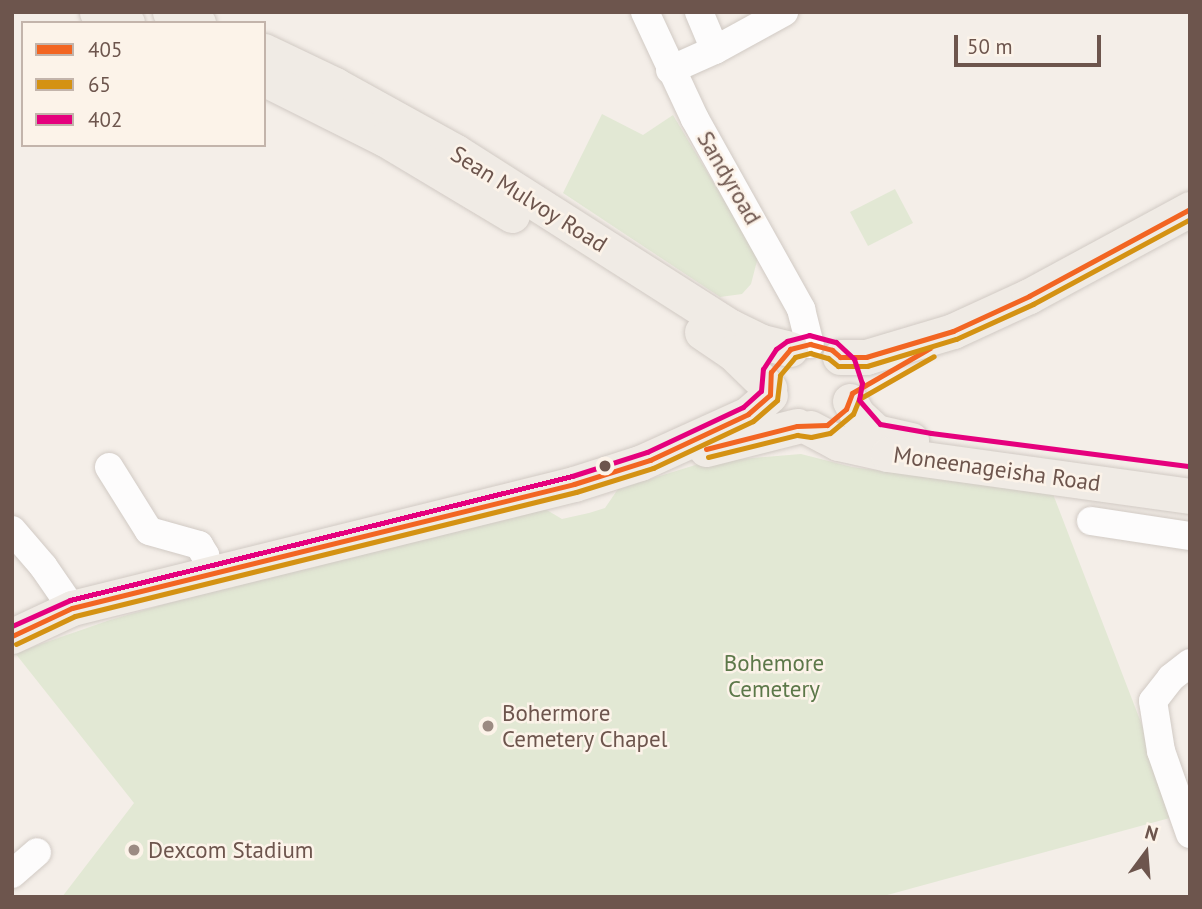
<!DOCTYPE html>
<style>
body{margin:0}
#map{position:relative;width:1202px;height:909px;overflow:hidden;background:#f4eee8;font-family:"PT Sans",sans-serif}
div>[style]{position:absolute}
.green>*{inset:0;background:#e2e8d4}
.roads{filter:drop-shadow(0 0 2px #d1cac4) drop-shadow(0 0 2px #d1cac4)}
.minor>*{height:28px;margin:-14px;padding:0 14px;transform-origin:14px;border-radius:14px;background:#fdfcfc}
.major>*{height:35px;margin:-17.5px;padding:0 17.5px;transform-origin:17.5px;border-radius:17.5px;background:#f0ebe5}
.bus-1>*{height:5px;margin:-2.5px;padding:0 2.5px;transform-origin:2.5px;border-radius:2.5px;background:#f26522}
.bus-2>*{height:5px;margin:-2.5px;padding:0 2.5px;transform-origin:2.5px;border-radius:2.5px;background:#d49213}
.bus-3>*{height:5px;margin:-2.5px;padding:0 2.5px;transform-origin:2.5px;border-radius:2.5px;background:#e5007d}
.dots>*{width:19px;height:19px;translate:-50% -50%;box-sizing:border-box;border:4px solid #fcf3e9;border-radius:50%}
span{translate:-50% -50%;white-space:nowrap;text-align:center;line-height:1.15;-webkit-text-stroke:5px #fcf3e9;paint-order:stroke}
.street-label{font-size:23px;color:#6d554d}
.park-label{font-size:23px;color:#5c7849}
.poi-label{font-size:23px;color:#6d554d}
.left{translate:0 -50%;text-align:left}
.frame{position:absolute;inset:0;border:14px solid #6d554d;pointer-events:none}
.legend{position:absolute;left:21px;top:21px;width:245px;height:126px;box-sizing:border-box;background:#fcf3e9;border:2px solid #c3b4ab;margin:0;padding:9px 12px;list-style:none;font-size:21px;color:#6d554d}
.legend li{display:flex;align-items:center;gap:14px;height:35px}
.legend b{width:35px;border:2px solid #c3b4ab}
.north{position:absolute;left:1111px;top:818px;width:70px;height:70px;-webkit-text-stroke:5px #fcf3e9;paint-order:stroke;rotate:16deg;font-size:19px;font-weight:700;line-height:28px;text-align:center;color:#6d554d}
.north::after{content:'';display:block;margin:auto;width:24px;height:32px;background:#6d554d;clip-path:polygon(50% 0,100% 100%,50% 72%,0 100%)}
.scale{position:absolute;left:954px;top:35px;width:147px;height:32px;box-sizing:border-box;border:4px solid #6d554d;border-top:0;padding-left:9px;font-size:21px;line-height:24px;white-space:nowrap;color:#6d554d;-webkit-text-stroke:5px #fcf3e9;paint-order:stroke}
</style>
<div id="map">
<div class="green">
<div style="clip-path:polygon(602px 114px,643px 135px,673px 115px,758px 257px,751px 284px,742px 294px,720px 297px,563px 193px)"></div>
<div style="clip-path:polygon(895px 189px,913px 223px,868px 246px,850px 212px)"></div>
<div style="clip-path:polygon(801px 454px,852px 467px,1053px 494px,1177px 816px,880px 897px,62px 897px,134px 803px,15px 653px,110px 620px,210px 591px,545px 509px,562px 519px,589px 513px,605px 508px,618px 489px,705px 462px)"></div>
</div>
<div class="roads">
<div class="minor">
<div style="left:645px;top:12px;width:118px;rotate:65deg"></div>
<div style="left:695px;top:119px;width:218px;rotate:60.8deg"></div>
<div style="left:801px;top:309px;width:36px;rotate:76deg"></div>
<div style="left:699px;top:12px;width:41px;rotate:67.2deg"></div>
<div style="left:670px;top:70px;width:49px;rotate:-24deg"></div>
<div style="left:715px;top:50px;width:79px;rotate:-28.8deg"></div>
<div style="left:109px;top:467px;width:75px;rotate:58deg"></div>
<div style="left:149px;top:531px;width:52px;rotate:15.6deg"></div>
<div style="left:199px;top:545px;width:12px;rotate:59deg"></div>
<div style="left:205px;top:555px;width:20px;rotate:75deg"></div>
<div style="left:1091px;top:521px;width:100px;rotate:8.6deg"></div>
<div style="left:12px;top:530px;width:48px;rotate:49.3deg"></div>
<div style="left:43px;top:566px;width:51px;rotate:55.4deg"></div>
<div style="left:1190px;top:663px;width:24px;rotate:142deg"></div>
<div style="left:1171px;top:678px;width:29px;rotate:128deg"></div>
<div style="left:1153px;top:701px;width:51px;rotate:80.9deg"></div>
<div style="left:1161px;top:751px;width:88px;rotate:70.7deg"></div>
<div style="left:12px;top:874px;width:33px;rotate:-41deg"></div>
</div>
<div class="major">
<div style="left:97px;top:12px;width:32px;rotate:20deg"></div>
<div style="left:170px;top:12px;width:30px;rotate:21deg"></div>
<div style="left:264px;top:51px;width:79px;rotate:25.6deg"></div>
<div style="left:335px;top:85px;width:138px;rotate:29deg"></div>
<div style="left:456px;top:152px;width:326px;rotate:32.5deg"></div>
<div style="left:731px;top:327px;width:34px;rotate:26deg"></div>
<div style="left:762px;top:342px;width:29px;rotate:14deg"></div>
<div style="left:267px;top:80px;width:132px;rotate:26.6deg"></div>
<div style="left:385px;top:139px;width:148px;rotate:30.9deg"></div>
<div style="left:702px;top:332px;width:36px;rotate:34deg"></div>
<div style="left:732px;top:352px;width:52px;rotate:44.2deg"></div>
<div style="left:840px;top:357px;width:26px"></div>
<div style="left:866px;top:357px;width:91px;rotate:-16.6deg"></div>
<div style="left:953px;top:331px;width:84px;rotate:-24.7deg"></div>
<div style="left:1029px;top:296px;width:183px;rotate:-28.4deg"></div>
<div style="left:850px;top:401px;width:15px;rotate:62deg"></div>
<div style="left:857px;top:414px;width:26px;rotate:43deg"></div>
<div style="left:876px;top:432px;width:36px;rotate:13deg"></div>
<div style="left:810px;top:428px;width:32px;rotate:28deg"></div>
<div style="left:838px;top:443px;width:51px;rotate:12.4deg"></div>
<div style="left:888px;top:454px;width:305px;rotate:7.9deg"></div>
<div style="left:706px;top:449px;width:94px;rotate:-14.2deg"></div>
<div style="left:12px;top:636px;width:66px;rotate:-25deg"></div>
<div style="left:72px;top:608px;width:517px;rotate:-13.87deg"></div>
<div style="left:574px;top:484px;width:69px;rotate:-17.7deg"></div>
<div style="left:640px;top:463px;width:119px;rotate:-24.4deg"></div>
<div style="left:748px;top:414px;width:29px;rotate:-41deg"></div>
</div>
</div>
<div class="bus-1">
<div style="left:706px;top:449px;width:94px;rotate:-14.2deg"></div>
<div style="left:797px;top:426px;width:30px;rotate:-2deg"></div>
<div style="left:827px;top:425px;width:25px;rotate:-40deg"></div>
<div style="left:846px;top:409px;width:17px;rotate:-69deg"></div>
<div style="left:852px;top:393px;width:90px;rotate:-30deg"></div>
<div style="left:12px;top:636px;width:66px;rotate:-25deg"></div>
<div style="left:72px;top:608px;width:517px;rotate:-13.87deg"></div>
<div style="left:574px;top:484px;width:80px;rotate:-17.5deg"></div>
<div style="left:650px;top:460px;width:108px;rotate:-25.1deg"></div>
<div style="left:748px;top:414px;width:29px;rotate:-41deg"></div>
<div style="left:770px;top:395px;width:23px;rotate:-88deg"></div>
<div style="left:771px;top:372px;width:30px;rotate:-50deg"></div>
<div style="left:790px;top:349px;width:21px;rotate:-14deg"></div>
<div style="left:810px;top:344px;width:23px;rotate:15deg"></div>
<div style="left:832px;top:350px;width:11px;rotate:41deg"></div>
<div style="left:840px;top:357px;width:26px"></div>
<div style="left:866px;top:357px;width:91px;rotate:-16.6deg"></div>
<div style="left:953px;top:331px;width:84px;rotate:-24.7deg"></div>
<div style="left:1029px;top:296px;width:183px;rotate:-28.4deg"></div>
</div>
<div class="bus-2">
<div style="left:708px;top:457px;width:92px;rotate:-13.9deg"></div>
<div style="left:797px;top:435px;width:14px;rotate:8deg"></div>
<div style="left:811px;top:437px;width:19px;rotate:-12deg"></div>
<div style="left:830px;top:433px;width:30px;rotate:-40deg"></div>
<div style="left:853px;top:414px;width:16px;rotate:-68deg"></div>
<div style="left:859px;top:399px;width:86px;rotate:-29.8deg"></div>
<div style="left:16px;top:644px;width:65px;rotate:-25.4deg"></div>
<div style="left:75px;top:616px;width:516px;rotate:-13.9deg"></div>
<div style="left:576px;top:492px;width:81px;rotate:-17.3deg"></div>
<div style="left:653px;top:468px;width:110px;rotate:-25.2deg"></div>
<div style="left:753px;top:421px;width:32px;rotate:-41deg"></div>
<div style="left:777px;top:400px;width:25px;rotate:-83deg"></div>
<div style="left:780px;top:375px;width:23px;rotate:-50deg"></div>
<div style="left:795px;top:357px;width:16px;rotate:-15deg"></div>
<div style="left:810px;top:353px;width:19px;rotate:16deg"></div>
<div style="left:828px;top:358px;width:13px;rotate:39deg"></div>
<div style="left:838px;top:366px;width:29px"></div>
<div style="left:867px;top:366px;width:93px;rotate:-16.9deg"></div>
<div style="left:956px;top:339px;width:85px;rotate:-24.4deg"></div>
<div style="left:1033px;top:304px;width:179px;rotate:-28.4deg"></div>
</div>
<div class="bus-3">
<div style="left:12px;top:626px;width:64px;rotate:-24.1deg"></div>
<div style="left:70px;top:600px;width:517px;rotate:-13.87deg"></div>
<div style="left:572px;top:476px;width:79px;rotate:-17.7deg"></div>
<div style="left:647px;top:452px;width:106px;rotate:-25.1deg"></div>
<div style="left:743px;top:407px;width:24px;rotate:-42deg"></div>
<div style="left:761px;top:391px;width:22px;rotate:-85deg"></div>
<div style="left:763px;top:369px;width:24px;rotate:-57deg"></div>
<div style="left:776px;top:349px;width:14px;rotate:-36deg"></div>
<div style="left:787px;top:341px;width:23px;rotate:-15deg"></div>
<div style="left:809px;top:335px;width:28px;rotate:15deg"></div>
<div style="left:836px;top:342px;width:25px;rotate:43deg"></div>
<div style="left:854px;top:359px;width:25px;rotate:72deg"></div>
<div style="left:862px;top:383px;width:17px;rotate:100deg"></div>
<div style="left:859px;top:400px;width:32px;rotate:49deg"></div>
<div style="left:880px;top:424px;width:52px;rotate:10deg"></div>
<div style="left:931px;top:433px;width:261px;rotate:7.3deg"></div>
</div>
<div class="dots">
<div style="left:605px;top:466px;background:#6d554d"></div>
<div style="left:488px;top:726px;background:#9c8b83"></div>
<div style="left:134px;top:850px;background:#9c8b83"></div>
</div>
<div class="street-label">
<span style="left:729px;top:178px;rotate:60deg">Sandyroad</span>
<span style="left:529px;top:199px;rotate:32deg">Sean Mulvoy Road</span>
<span style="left:997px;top:469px;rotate:8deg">Moneenageisha Road</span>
</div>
<div class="park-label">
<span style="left:774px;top:676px">Bohemore<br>Cemetery</span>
</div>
<div class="poi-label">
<span class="left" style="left:502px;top:726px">Bohermore<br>Cemetery Chapel</span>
<span class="left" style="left:148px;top:850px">Dexcom Stadium</span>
</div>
<div class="frame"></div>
<ul class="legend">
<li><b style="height:9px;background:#f26522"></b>405</li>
<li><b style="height:9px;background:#d49213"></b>65</li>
<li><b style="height:9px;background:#e5007d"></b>402</li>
</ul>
<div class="north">N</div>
<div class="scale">50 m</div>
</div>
